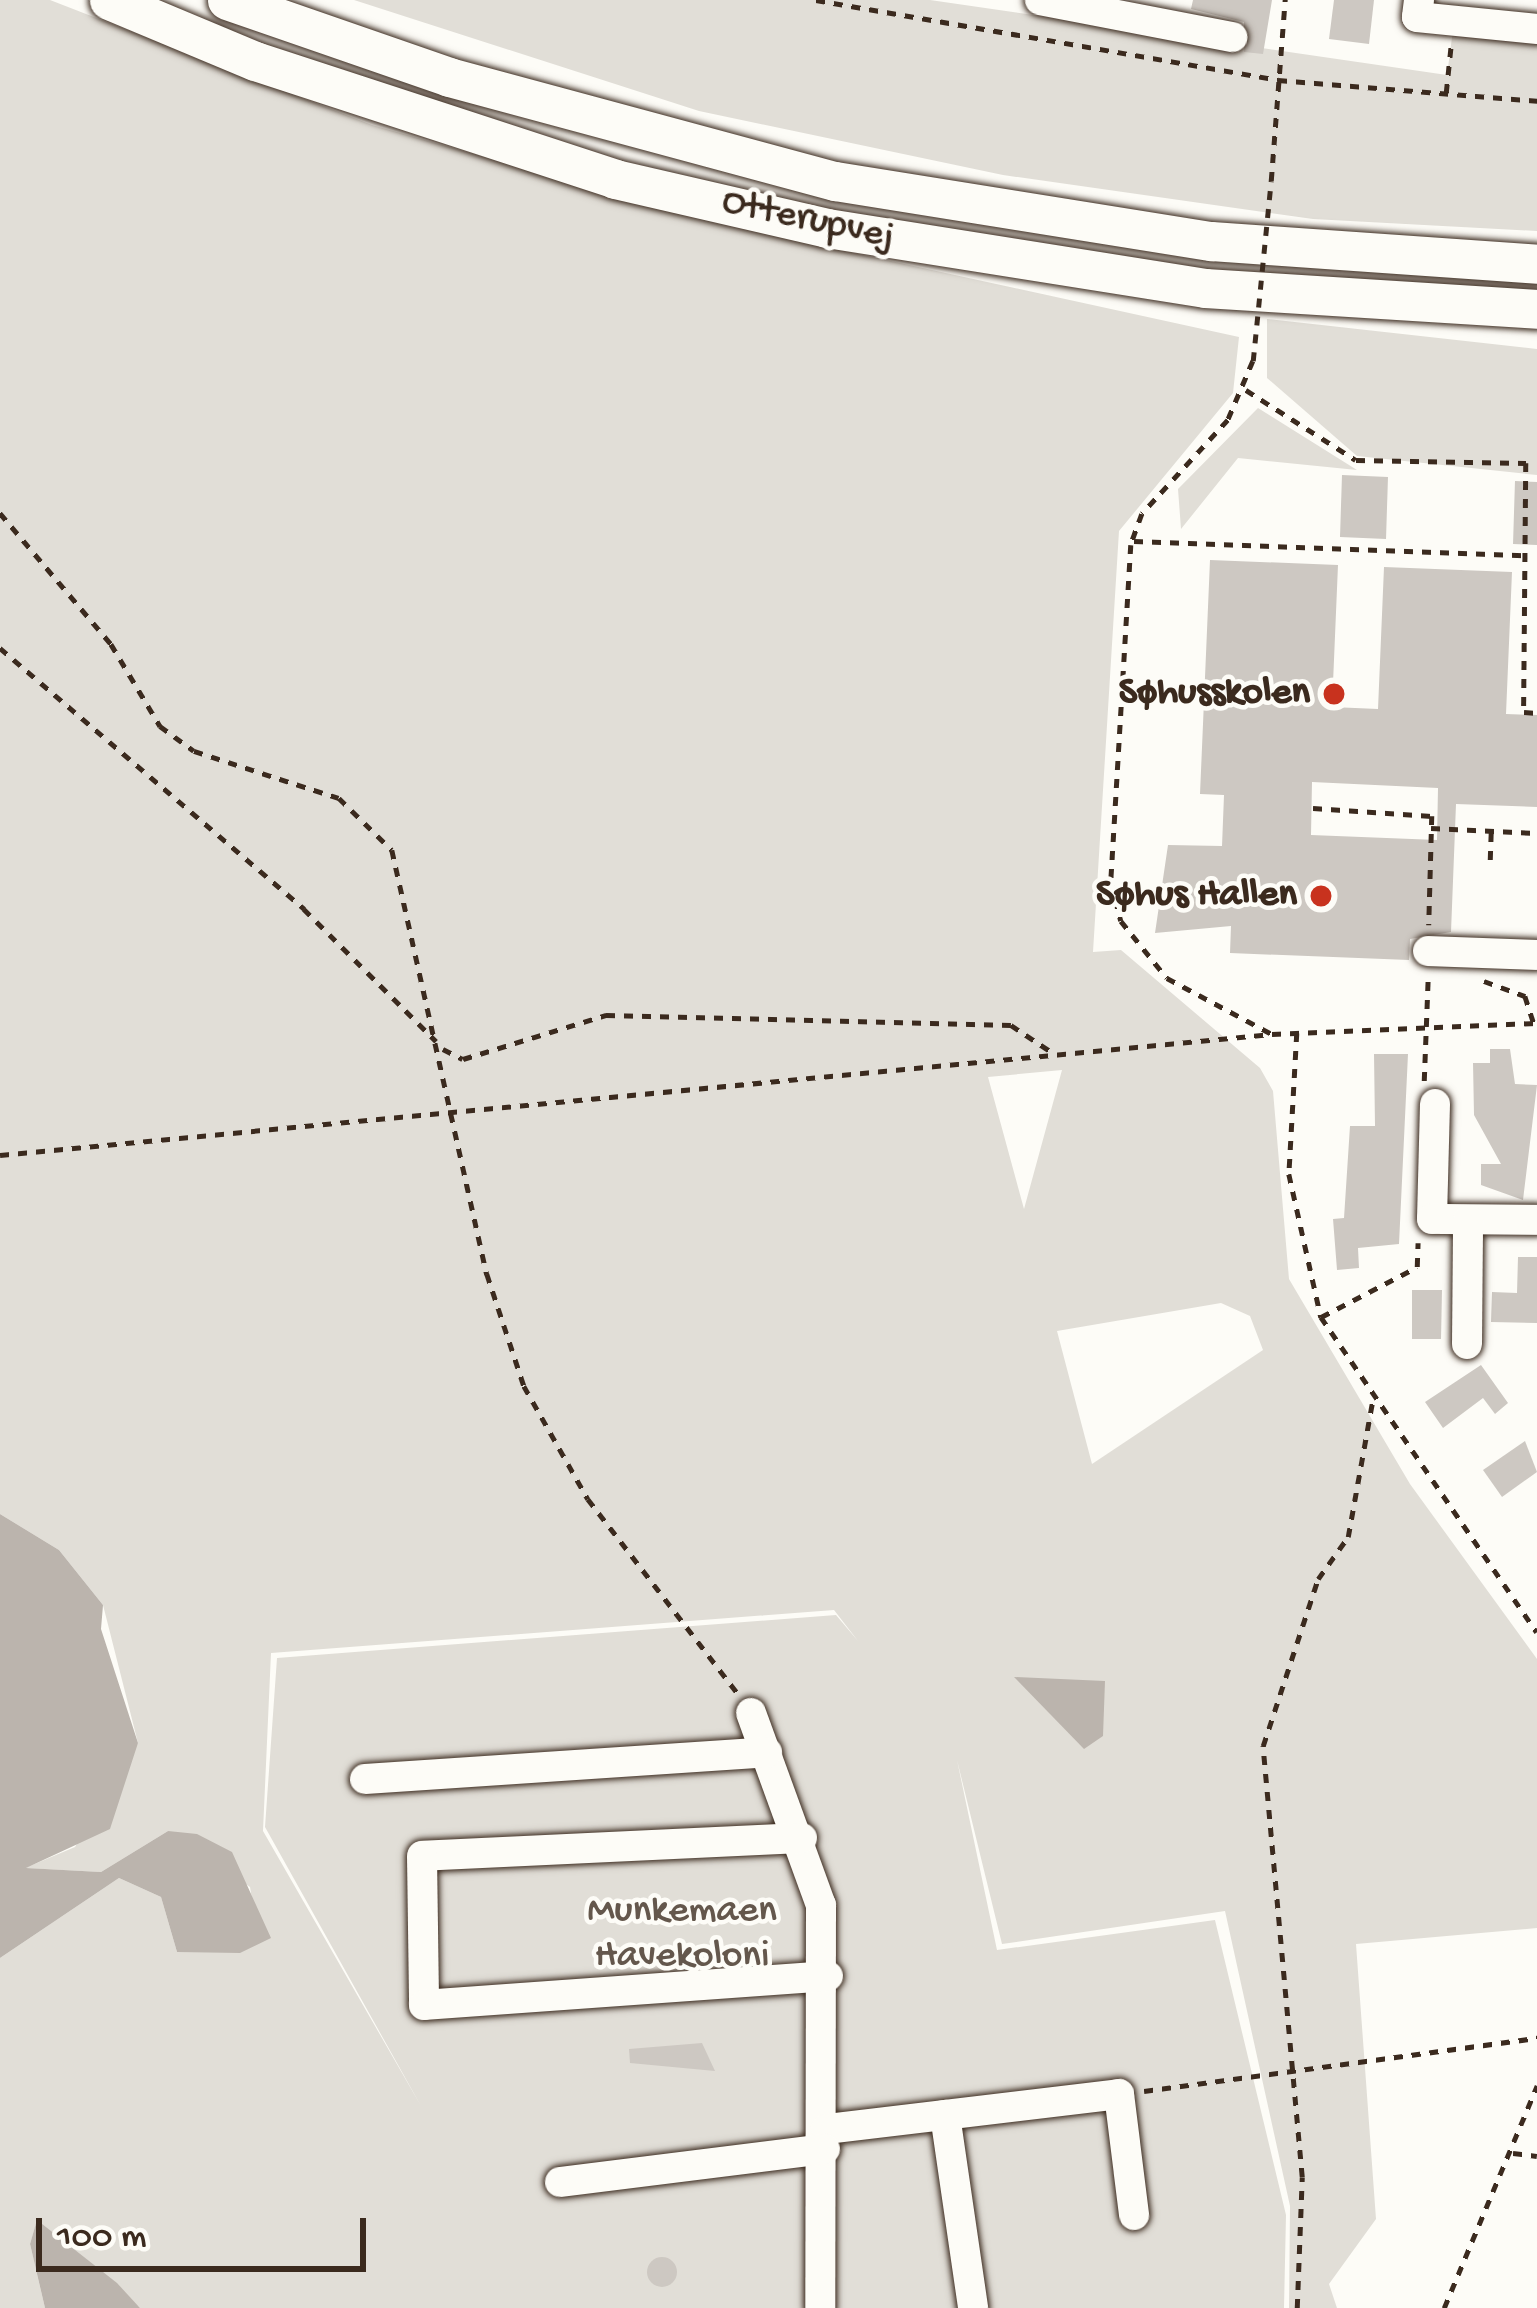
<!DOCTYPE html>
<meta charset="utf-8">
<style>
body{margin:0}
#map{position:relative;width:1537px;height:2308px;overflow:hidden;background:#fdfcf7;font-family:"Gochi Hand",sans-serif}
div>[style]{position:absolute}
.green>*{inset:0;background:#e1ded7}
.water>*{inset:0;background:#bbb4ad}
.building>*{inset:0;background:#cdc8c2}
.round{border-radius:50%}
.path>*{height:4.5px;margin-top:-2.25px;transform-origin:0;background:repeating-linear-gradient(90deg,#3b2a1e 0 9px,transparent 0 18px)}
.roads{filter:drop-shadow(0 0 3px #3b2a1e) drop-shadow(0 0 3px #3b2a1e)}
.minor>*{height:30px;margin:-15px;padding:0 15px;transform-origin:15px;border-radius:15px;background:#fdfcf7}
.major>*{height:39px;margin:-19.5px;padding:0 19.5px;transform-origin:19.5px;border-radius:19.5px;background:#fdfcf7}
.path-bridge>*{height:4.5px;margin-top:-2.25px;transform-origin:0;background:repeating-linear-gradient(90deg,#3b2a1e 0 9px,transparent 0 18px)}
.dots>*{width:33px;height:33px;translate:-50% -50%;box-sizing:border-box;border:6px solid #fdfcf7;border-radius:50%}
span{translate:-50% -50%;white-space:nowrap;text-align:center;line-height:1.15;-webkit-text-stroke:9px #fdfcf7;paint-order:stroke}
.street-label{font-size:39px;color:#3b2a1e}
.poi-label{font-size:39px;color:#3b2a1e;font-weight:700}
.right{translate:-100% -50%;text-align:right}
.park-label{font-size:39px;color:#64574c}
.scale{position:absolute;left:36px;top:2218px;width:330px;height:54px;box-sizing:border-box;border:6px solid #3b2a1e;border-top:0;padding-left:15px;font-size:36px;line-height:42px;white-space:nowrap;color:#3b2a1e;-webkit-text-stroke:9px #fdfcf7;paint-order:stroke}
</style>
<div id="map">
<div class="green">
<div style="clip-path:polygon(evenodd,0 0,50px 0,372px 125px,712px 222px,1239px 337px,1233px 393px,1119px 531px,1093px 952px,1121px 950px,1260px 1068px,1273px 1091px,1289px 1279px,1410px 1484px,1537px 1659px,1537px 1928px,1356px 1944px,1376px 2219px,1329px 2284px,1337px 2308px,1289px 2308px,1290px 2206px,1225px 1911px,1002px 1944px,957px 1760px,997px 1950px,1215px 1920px,1286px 2215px,1284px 2308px,140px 2308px,37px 2221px,30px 2244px,45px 2308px,0 2308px,0 1958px,119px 1878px,161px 1897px,177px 1952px,255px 1918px,250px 1887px,168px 1831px,101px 1872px,25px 1868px,75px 1847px,138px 1743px,103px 1605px,59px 1550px,0 1514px,0 0,1062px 1070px,1024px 1209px,988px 1077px,1062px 1070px,0 0,1221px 1303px,1250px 1316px,1263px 1350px,1092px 1464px,1057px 1331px,1221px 1303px,0 0,834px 1610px,858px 1641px,836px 1615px,277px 1658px,265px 1827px,421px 2106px,263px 1831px,271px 1653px,834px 1610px)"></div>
<div style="clip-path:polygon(354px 0,930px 0,1447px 75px,1453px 30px,1537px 39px,1537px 231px,1313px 219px,1003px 175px,699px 111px)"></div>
<div style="clip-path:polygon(1267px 319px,1537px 349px,1537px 475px,1357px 456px,1267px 378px)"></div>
<div style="clip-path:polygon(1258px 408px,1357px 470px,1238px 458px,1181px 529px,1178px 489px)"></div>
</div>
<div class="water">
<div style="clip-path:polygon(0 1514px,59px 1550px,103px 1605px,101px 1629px,138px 1743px,110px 1829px,26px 1868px,101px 1872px,168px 1831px,197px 1834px,232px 1852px,271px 1938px,240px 1953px,177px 1952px,161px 1897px,119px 1878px,0 1958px)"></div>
<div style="clip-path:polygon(1014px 1677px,1105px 1681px,1103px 1736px,1084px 1749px)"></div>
<div style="clip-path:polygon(37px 2220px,117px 2283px,140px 2308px,45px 2308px,30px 2244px)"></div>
</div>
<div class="building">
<div style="clip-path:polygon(1193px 0,1272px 0,1263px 54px,1244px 52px,1244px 22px,1191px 9px)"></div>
<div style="clip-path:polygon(1334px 0,1374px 0,1369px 44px,1329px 39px)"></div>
<div style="clip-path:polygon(1342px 475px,1388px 477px,1386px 539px,1340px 537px)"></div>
<div style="clip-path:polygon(1515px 481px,1537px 482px,1537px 545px,1513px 544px)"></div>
<div style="clip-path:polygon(evenodd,1210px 560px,1338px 565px,1332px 707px,1378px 709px,1384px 567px,1512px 572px,1506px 714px,1537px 715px,1537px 807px,1456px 804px,1451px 932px,1410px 939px,1409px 960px,1230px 953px,1231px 926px,1155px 933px,1168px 845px,1222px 846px,1224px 795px,1200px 794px,1210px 560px,1312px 782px,1438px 788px,1437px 840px,1311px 835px,1312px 782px)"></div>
<div style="clip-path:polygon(1490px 1049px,1510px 1049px,1515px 1084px,1537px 1085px,1523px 1200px,1481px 1185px,1481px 1164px,1501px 1164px,1474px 1115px,1473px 1063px,1490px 1063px)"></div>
<div style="clip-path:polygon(1374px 1054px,1408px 1054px,1399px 1244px,1358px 1248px,1359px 1268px,1337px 1270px,1333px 1219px,1344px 1218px,1350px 1126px,1375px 1126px)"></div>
<div style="clip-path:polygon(1518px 1257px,1537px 1257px,1537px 1323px,1491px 1322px,1492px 1292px,1517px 1293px)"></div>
<div style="clip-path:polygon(1412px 1290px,1442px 1290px,1441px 1339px,1412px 1339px)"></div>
<div style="clip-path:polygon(1481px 1365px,1508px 1403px,1495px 1414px,1483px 1398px,1443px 1428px,1425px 1402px)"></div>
<div style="clip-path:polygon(1525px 1441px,1537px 1472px,1502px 1497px,1483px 1470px)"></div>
<div style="clip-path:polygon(702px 2043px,715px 2071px,630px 2063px,629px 2049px)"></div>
<div class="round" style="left:647px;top:2257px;width:30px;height:30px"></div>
</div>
<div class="path">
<div style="left:816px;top:0;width:469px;rotate:9.8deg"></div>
<div style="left:1278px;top:80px;width:260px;rotate:4.6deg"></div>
<div style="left:1446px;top:93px;width:48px;rotate:-84.1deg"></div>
<div style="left:1271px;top:181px;width:182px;rotate:-85.6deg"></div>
<div style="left:1253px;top:361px;width:64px;rotate:113deg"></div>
<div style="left:1228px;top:420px;width:127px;rotate:132.5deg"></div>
<div style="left:1142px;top:514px;width:33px;rotate:110deg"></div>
<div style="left:1131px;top:545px;width:338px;rotate:93.4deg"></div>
<div style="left:1111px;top:882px;width:40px;rotate:75.6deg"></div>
<div style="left:1121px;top:921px;width:73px;rotate:51.1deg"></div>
<div style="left:1167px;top:978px;width:119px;rotate:28.1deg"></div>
<div style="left:1246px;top:390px;width:130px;rotate:32.5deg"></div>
<div style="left:1356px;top:460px;width:170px;rotate:1deg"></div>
<div style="left:1526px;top:463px;width:249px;rotate:90.5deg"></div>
<div style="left:1524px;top:712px;width:13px;rotate:4deg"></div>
<div style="left:0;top:513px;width:172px;rotate:49.7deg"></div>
<div style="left:111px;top:644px;width:96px;rotate:59.1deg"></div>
<div style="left:160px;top:726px;width:42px;rotate:36.3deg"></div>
<div style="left:194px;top:751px;width:152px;rotate:18deg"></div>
<div style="left:339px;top:798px;width:74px;rotate:44.5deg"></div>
<div style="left:392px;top:850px;width:435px;rotate:77.4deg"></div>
<div style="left:487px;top:1274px;width:118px;rotate:71.7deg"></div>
<div style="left:524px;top:1386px;width:130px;rotate:60.5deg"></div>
<div style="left:588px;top:1499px;width:246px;rotate:52.4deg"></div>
<div style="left:1134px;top:541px;width:390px;rotate:2.1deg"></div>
<div style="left:0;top:648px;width:401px;rotate:40.6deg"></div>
<div style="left:304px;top:909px;width:187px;rotate:45deg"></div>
<div style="left:1313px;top:808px;width:119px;rotate:3.8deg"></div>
<div style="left:1432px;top:816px;width:109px;rotate:91.6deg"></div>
<div style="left:1431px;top:828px;width:106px;rotate:2.7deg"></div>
<div style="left:1490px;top:860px;width:29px;rotate:-88deg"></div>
<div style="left:1484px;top:981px;width:44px;rotate:20.1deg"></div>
<div style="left:1525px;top:996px;width:28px;rotate:72deg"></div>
<div style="left:1297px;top:1033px;width:141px;rotate:93.2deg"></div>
<div style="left:1289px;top:1174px;width:147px;rotate:77.4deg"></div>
<div style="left:1321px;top:1317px;width:382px;rotate:55.6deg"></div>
<div style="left:443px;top:1049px;width:22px;rotate:27deg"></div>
<div style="left:463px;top:1059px;width:150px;rotate:-17.1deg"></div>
<div style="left:606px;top:1015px;width:405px;rotate:1.4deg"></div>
<div style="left:1011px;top:1025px;width:50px;rotate:33.7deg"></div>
<div style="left:1424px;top:1081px;width:103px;rotate:-87.8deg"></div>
<div style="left:0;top:1155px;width:1278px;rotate:-5.43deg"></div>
<div style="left:1272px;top:1034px;width:265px;rotate:-2.4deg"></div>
<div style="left:1321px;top:1317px;width:108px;rotate:-27.5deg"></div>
<div style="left:1417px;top:1267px;width:24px;rotate:-88deg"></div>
<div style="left:1144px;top:2091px;width:397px;rotate:-7.7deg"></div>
<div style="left:1513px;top:2153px;width:24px;rotate:7deg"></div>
<div style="left:1297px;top:2308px;width:131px;rotate:-87.8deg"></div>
<div style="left:1302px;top:2177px;width:433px;rotate:-95.2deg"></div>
<div style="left:1263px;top:1746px;width:176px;rotate:-71.8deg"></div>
<div style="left:1318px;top:1579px;width:52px;rotate:-54.5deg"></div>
<div style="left:1348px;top:1537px;width:141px;rotate:-79.8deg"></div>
<div style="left:1444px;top:2308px;width:241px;rotate:-67.3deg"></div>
</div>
<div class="roads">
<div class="minor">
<div style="left:1040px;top:0;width:196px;rotate:10.9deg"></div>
<div style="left:1419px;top:0;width:17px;rotate:97deg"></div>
<div style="left:1417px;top:17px;width:121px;rotate:5.7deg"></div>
<div style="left:1428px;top:951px;width:109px;rotate:2.1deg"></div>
<div style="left:1435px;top:1104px;width:115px;rotate:91.5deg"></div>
<div style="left:1432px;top:1219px;width:105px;rotate:0.5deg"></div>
<div style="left:1467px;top:1344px;width:124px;rotate:-89.5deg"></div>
<div style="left:751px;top:1713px;width:204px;rotate:70deg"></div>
<div style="left:821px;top:1905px;width:403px;rotate:90.1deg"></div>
<div style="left:365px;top:1779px;width:403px;rotate:-3.8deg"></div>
<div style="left:802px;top:1838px;width:380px;rotate:177.3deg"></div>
<div style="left:422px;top:1856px;width:149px;rotate:89.2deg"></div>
<div style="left:424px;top:2005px;width:405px;rotate:-4.1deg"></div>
<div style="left:945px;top:2115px;width:195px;rotate:81.7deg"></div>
<div style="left:826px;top:2129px;width:295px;rotate:-6.8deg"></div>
<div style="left:1119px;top:2094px;width:122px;rotate:82.9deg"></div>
<div style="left:560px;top:2182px;width:267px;rotate:-7.1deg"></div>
</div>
<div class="major">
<div style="left:109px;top:0;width:158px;rotate:22.7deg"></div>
<div style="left:255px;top:61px;width:379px;rotate:18.1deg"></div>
<div style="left:615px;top:179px;width:218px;rotate:13deg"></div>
<div style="left:827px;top:228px;width:383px;rotate:9deg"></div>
<div style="left:1205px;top:288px;width:333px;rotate:3.6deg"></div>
<div style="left:227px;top:0;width:235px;rotate:19.1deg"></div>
<div style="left:449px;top:77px;width:400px;rotate:15.1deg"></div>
<div style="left:835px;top:181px;width:381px;rotate:9.1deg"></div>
<div style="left:1211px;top:241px;width:327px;rotate:4deg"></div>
</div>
</div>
<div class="path-bridge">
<div style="left:1253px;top:361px;width:181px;rotate:-84.3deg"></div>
</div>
<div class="dots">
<div style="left:1334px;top:694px;background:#c8321e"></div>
<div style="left:1321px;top:896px;background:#c8321e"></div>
</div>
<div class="street-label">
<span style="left:808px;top:221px;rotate:12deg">Otterupvej</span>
</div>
<div class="poi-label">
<span class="right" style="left:1310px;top:694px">Søhusskolen</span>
<span class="right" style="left:1297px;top:896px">Søhus Hallen</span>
</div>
<div class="park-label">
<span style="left:682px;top:1935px">Munkemaen<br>Havekoloni</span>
</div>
<div class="scale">100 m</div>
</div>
